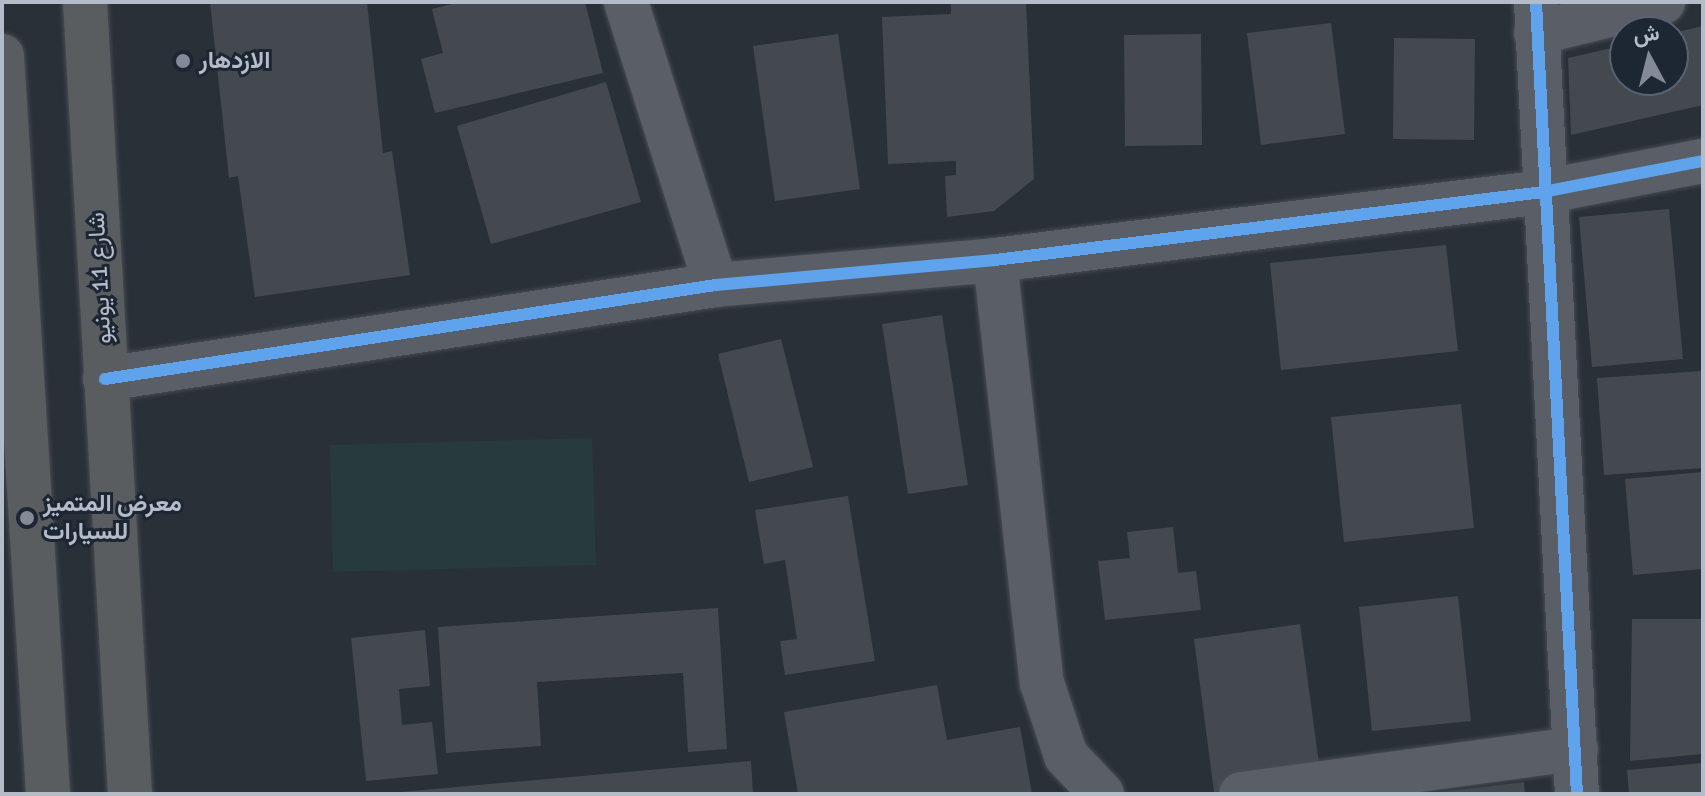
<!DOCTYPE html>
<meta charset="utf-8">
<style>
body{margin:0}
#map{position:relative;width:1705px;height:796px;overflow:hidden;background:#2a3038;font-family:Signika,Vazirmatn,sans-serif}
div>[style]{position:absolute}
.green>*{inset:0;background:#273a3e}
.building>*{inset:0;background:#444950}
.roads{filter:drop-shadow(0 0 2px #484c53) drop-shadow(0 0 2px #484c53)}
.minor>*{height:44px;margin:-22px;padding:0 22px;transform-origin:22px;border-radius:22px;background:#5a5e66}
.highway>*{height:44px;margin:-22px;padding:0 22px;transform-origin:22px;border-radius:22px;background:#5a5d60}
.cycleway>*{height:12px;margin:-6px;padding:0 6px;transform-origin:6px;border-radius:6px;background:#60a3ed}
.dots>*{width:22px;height:22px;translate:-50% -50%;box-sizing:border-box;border:4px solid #1d2633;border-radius:50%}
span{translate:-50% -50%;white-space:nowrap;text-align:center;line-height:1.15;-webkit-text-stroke:6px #1d2633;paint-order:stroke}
.poi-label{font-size:24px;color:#b4bcc9;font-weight:700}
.left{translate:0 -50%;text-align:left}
.street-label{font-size:24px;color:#b4bcc9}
.frame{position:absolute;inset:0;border:4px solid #b4bcc9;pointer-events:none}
.north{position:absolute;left:1609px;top:16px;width:80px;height:80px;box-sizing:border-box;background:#1d2633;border:2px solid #59626f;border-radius:50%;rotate:353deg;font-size:22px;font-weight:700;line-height:32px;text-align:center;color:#b4bcc9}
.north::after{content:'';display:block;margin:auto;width:28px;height:36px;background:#848b96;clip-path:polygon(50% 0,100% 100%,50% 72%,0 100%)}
</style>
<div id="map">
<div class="green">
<div style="clip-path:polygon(592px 438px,596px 565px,333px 572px,330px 445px)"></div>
</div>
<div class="building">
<div style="clip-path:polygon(210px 2px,367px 2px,383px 153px,392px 151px,410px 275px,255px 297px,238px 176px,229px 178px)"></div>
<div style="clip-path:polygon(459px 2px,585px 2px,603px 73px,435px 113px,421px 59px,443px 53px,432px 9px)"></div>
<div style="clip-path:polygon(951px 2px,1026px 2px,1034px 179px,994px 211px,947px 217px,945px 176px,956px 175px,956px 161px,888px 164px,882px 17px,951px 14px)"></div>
<div style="clip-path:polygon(1331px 23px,1345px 134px,1261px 145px,1247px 33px)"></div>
<div style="clip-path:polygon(1703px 26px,1703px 105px,1571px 135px,1568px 58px,1625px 45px,1625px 80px,1673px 80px,1673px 33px)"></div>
<div style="clip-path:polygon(838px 34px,860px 189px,775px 201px,753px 46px)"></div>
<div style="clip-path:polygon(1201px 34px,1202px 145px,1125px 146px,1124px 35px)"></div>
<div style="clip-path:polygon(1394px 38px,1475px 39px,1474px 140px,1393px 139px)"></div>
<div style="clip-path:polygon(606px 82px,641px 202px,491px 244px,457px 126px)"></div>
<div style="clip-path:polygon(1669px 209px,1683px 359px,1592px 367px,1579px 217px)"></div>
<div style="clip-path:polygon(1446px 245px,1458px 351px,1281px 370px,1270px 263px)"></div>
<div style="clip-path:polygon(942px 315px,968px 485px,908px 494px,882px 324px)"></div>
<div style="clip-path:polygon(781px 339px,813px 467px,749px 482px,718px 354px)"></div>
<div style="clip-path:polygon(1703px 371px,1703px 468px,1604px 475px,1597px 378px)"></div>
<div style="clip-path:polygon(1461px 404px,1474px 528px,1344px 542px,1331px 417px)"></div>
<div style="clip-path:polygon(1703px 472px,1703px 569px,1633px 575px,1625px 479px)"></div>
<div style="clip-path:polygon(848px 496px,875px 661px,785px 675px,780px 641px,797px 639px,785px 560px,764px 564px,755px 510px)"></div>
<div style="clip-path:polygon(1173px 527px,1178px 573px,1196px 571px,1201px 610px,1105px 620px,1098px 561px,1130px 558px,1127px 532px)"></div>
<div style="clip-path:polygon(1458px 596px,1471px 721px,1372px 731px,1359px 607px)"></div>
<div style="clip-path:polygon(718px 608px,727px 749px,688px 752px,683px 673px,537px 682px,541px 746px,446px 753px,438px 627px)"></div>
<div style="clip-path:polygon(1632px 619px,1703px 619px,1703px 754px,1630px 761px)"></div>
<div style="clip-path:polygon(1300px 624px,1321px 778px,1214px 792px,1194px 639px)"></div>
<div style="clip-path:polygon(425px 630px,430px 686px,399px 689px,402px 725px,432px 722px,438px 774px,366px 781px,351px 638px)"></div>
<div style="clip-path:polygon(937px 685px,947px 740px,1020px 727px,1032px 794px,798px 794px,784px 712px)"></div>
<div style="clip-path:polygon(751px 761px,753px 794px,400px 794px,400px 792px)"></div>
<div style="clip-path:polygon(1703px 763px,1703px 794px,1629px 794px,1627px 770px)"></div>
<div style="clip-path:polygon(1524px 782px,1525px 794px,1440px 794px,1440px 792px)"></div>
</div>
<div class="roads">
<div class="minor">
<div style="left:626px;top:2px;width:297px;rotate:72.4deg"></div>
<div style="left:1536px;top:2px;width:793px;rotate:87.04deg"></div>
<div style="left:1536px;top:33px;width:131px;rotate:-13.7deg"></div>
<div style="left:995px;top:260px;width:426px;rotate:83.7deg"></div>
<div style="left:1042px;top:683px;width:77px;rotate:71.8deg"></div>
<div style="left:1066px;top:756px;width:52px;rotate:46.5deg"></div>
<div style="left:105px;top:379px;width:618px;rotate:-8.75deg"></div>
<div style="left:716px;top:285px;width:280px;rotate:-5.1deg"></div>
<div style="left:995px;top:260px;width:552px;rotate:-7.07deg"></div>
<div style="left:1543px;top:192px;width:163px;rotate:-11deg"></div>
<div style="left:1241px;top:794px;width:338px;rotate:-7.7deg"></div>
</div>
<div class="highway">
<div style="left:85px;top:2px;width:793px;rotate:86.75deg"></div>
<div style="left:2px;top:56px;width:739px;rotate:86.43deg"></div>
</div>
</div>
<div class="cycleway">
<div style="left:1536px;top:2px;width:793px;rotate:87.04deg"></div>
<div style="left:105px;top:379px;width:618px;rotate:-8.75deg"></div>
<div style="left:716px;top:285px;width:280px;rotate:-5.1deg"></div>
<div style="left:995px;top:260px;width:552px;rotate:-7.07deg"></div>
<div style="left:1543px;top:192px;width:163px;rotate:-11deg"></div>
</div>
<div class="dots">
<div style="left:183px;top:61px;background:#848b96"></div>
<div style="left:27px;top:518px;background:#848b96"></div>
</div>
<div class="poi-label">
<span class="left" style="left:199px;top:61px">الازدهار</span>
<span class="left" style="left:43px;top:518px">معرض المتميز<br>للسيارات</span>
</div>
<div class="street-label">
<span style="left:100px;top:278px;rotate:-93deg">شارع 11 يونيو</span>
</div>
<div class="frame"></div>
<div class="north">ش</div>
</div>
